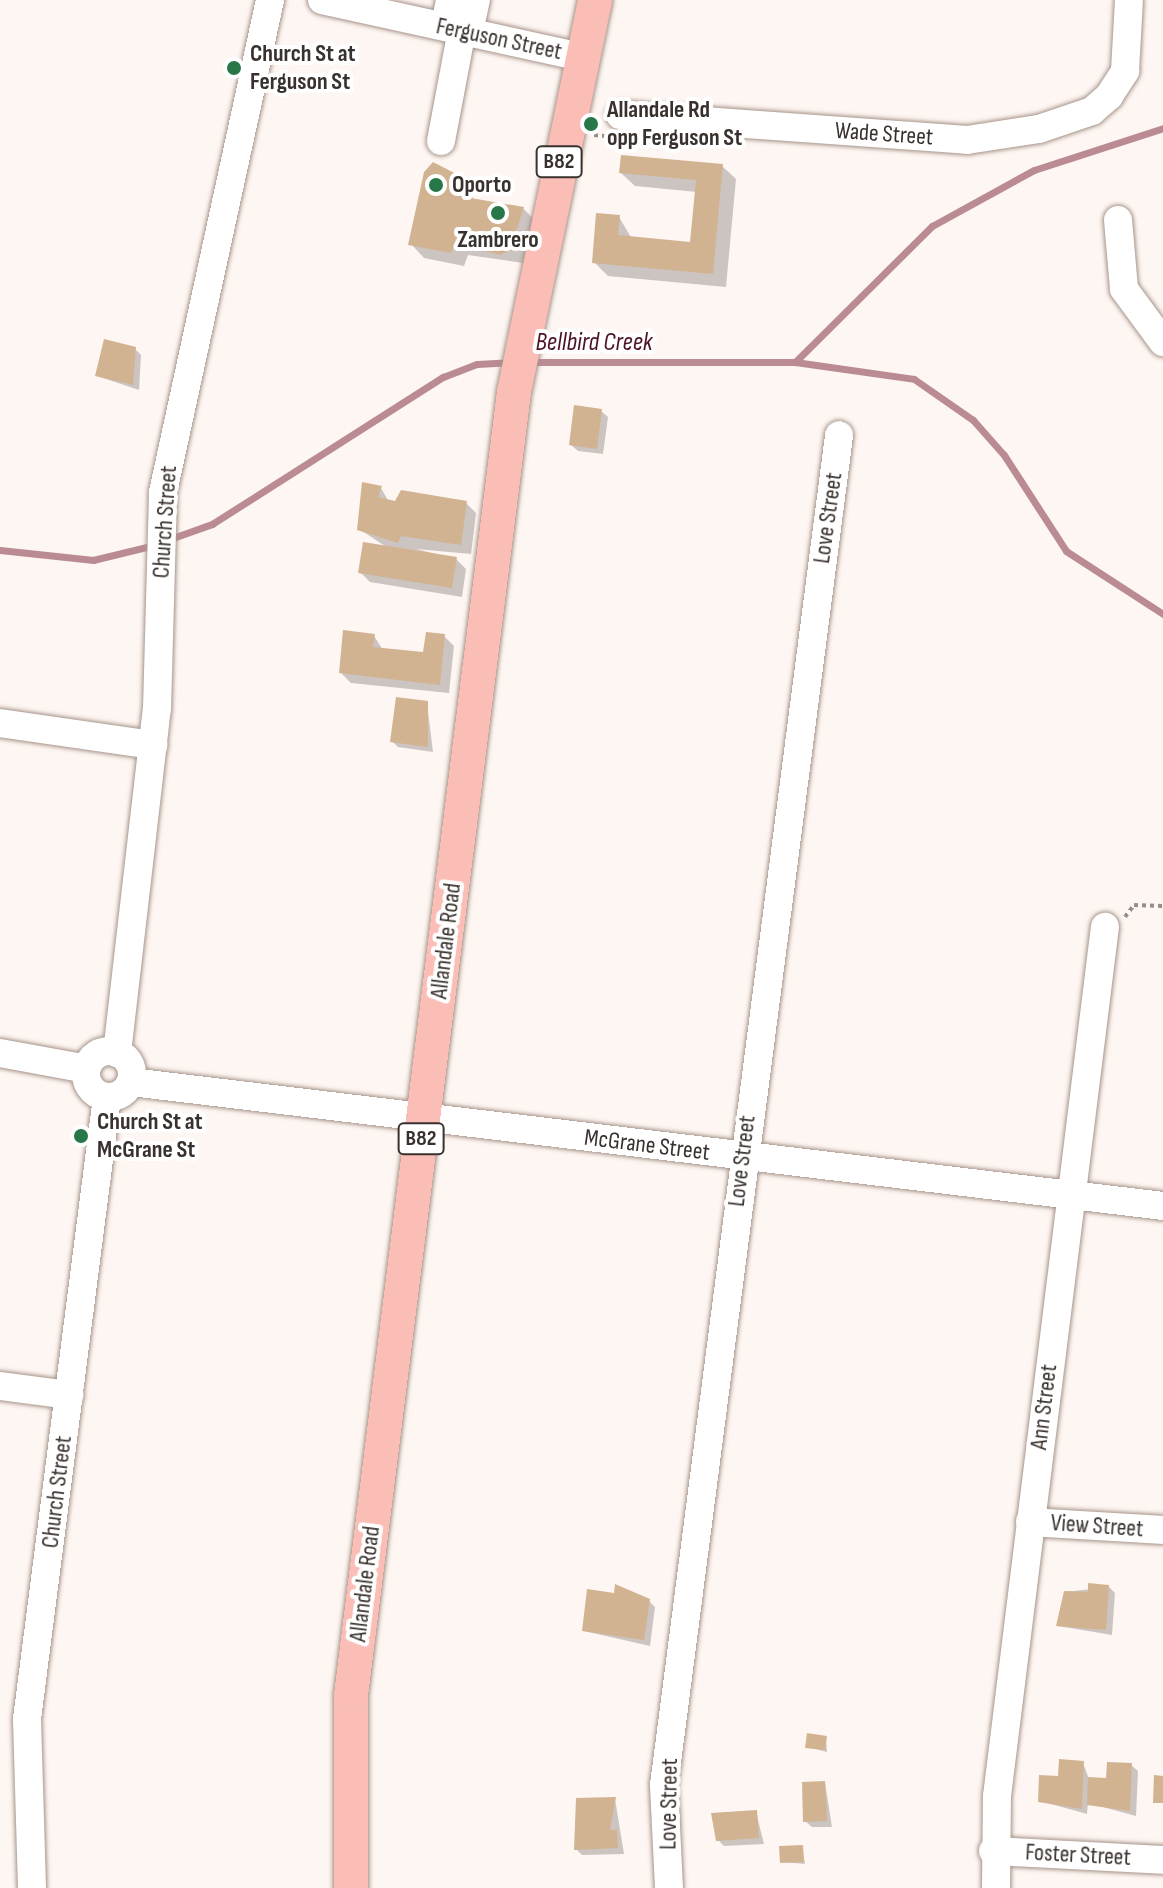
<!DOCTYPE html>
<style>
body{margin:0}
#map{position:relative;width:1163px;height:1888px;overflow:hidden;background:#fef6f2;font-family:"Sofia Sans Condensed",sans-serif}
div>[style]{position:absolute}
.shadow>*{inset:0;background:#0003}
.stream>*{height:7px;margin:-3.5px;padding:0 3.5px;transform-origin:3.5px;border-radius:3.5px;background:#bb8b94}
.building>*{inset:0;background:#d2b391}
.path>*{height:4px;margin-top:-2px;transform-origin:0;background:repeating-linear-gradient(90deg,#968e8a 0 4px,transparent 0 8px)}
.roads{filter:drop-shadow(0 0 2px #a6948a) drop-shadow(0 0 2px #a6948a)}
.minor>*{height:28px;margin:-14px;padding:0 14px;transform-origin:14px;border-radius:14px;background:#fff}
.minor>.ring{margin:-14px;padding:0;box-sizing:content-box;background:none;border:28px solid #fff;border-radius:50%}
.major>*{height:34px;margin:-17px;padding:0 17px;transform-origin:17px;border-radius:17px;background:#fabeb7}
.dots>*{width:22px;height:22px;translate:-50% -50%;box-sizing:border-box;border:4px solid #fff;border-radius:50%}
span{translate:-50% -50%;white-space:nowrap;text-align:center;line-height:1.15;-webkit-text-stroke:8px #fff;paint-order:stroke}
.shield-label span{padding:2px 6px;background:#fff;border:2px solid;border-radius:6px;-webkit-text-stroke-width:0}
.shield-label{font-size:22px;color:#39312d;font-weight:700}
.street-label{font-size:24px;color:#39312d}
.poi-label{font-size:24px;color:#39312d;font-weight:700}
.left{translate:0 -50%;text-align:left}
.water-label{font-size:26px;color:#4d1324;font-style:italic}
</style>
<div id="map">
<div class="shadow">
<div style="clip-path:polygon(722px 166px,736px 179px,726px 287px,608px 276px,594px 262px,619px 217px,632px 239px,692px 244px,697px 192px,635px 186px,621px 173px)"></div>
<div style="clip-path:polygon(462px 179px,474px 200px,523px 208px,536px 222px,523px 263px,468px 255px,464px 266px,424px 258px,411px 244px)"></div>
<div style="clip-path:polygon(135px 349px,141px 355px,139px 390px,97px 376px)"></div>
<div style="clip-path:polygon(601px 411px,608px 417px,603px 454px,578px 451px,571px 445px)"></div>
<div style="clip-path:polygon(381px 488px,389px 502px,466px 503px,476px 513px,471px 554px,416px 549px,456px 559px,466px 569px,462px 597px,370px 582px,360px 572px,388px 548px,359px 529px)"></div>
<div style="clip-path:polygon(374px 636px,383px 650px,425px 655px,444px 636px,454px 646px,449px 693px,351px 683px,341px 673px)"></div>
<div style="clip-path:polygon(427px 703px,433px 752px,398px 747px,392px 741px)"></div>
<div style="clip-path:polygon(1109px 1587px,1115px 1593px,1112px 1635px,1058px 1626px,1065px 1592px)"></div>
<div style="clip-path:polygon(648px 1600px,655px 1607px,650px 1646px,584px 1631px)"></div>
<div style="clip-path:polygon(826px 1738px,827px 1752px,807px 1747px)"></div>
<div style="clip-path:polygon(1083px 1763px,1089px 1779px,1108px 1780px,1131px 1765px,1138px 1771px,1136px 1816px,1088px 1803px,1087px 1814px,1040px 1801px)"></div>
<div style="clip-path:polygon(825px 1783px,832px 1827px,812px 1827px,805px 1821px)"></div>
<div style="clip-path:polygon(615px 1799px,624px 1854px,582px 1855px,576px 1849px)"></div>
<div style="clip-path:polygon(756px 1812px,764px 1844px,724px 1846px,718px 1840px)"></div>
<div style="clip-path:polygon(802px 1847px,805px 1864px,782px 1862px)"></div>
</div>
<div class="stream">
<div style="left:530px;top:362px;width:265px"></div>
<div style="left:795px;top:362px;width:193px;rotate:-44.8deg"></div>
<div style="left:932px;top:226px;width:116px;rotate:-28.8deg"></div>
<div style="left:1034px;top:170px;width:136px;rotate:-18deg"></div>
<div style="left:795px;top:362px;width:120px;rotate:8.1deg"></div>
<div style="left:914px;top:379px;width:72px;rotate:34.8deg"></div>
<div style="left:973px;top:420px;width:47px;rotate:48.5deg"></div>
<div style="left:1004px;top:455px;width:114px;rotate:57.1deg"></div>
<div style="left:1066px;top:551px;width:116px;rotate:33deg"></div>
<div style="left:170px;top:539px;width:45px;rotate:-19.7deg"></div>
<div style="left:212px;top:524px;width:274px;rotate:-32.5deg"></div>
<div style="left:443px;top:377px;width:36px;rotate:-21deg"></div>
<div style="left:477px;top:364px;width:33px;rotate:-3deg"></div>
<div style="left:0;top:550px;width:94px;rotate:6.1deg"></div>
<div style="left:93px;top:560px;width:64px;rotate:-13.6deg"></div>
</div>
<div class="building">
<div style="clip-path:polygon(621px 155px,723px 164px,713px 274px,592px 263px,596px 213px,620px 215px,618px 235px,690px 242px,696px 180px,619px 173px)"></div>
<div style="clip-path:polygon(433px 162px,464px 178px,459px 196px,524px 207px,510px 250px,500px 255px,455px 243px,451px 253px,408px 245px,424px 172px)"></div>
<div style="clip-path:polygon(104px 339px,136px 347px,133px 385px,95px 376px)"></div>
<div style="clip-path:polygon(574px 405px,602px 409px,597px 449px,569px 445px)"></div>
<div style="clip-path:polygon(362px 482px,382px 486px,378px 497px,395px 501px,401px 490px,467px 501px,461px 545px,401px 536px,398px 543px,357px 530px)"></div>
<div style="clip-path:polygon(363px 542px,457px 557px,452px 588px,358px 573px)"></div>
<div style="clip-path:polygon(343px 630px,375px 634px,373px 647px,423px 652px,426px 632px,445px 634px,440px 685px,339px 673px)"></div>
<div style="clip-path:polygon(396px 697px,428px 701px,428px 747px,390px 742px)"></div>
<div style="clip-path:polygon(1088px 1583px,1109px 1585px,1106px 1630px,1056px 1626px,1064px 1591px,1088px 1592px)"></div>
<div style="clip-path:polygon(615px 1584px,650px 1599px,644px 1640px,582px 1631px,587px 1589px,614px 1593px)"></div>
<div style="clip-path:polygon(807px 1733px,827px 1736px,825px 1750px,805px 1748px)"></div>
<div style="clip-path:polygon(1059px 1759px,1084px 1761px,1082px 1809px,1038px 1802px,1039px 1775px,1058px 1776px)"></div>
<div style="clip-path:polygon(1107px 1762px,1132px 1763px,1130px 1811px,1087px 1805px,1088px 1777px,1106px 1778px)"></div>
<div style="clip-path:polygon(1154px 1775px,1163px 1776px,1163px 1803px,1153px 1803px)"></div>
<div style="clip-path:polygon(825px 1781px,827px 1821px,803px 1822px,802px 1782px)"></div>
<div style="clip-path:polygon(616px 1797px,610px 1830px,617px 1830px,618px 1848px,574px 1850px,576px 1798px)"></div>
<div style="clip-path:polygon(757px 1810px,759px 1838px,716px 1841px,711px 1813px)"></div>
<div style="clip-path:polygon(803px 1845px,804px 1862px,780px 1863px,779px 1846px)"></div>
</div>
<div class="path">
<div style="left:594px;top:135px;width:22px;rotate:5deg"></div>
<div style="left:1125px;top:917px;width:15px;rotate:-53deg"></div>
<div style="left:1134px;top:905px;width:29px;rotate:2deg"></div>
</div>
<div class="roads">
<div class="minor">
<div style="left:322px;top:0;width:266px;rotate:12.4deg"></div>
<div style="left:445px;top:26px;width:26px;rotate:-79deg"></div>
<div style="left:469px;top:32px;width:33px;rotate:-78deg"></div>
<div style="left:620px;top:115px;width:348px;rotate:4.1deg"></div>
<div style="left:967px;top:140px;width:73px;rotate:-8.7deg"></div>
<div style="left:1039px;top:129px;width:56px;rotate:-18.8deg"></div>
<div style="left:1092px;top:111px;width:23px;rotate:-41deg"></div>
<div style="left:1109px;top:96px;width:30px;rotate:-57deg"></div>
<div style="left:1125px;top:71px;width:71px;rotate:-86.8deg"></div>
<div style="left:441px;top:141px;width:113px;rotate:-79.3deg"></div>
<div style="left:1118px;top:220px;width:69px;rotate:85deg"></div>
<div style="left:1124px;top:289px;width:66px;rotate:53.7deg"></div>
<div style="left:0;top:723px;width:155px;rotate:8.2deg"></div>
<div class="ring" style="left:86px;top:1051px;width:18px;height:18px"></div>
<div style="left:0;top:1053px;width:88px;rotate:10.4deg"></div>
<div style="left:117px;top:1053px;width:346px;rotate:-83.4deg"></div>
<div style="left:157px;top:709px;width:217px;rotate:-88.4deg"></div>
<div style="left:163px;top:492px;width:504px;rotate:-77.73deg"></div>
<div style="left:131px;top:1082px;width:1039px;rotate:6.85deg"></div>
<div style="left:0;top:1386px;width:70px;rotate:7.4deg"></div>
<div style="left:1030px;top:1522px;width:133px;rotate:3.4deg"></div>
<div style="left:993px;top:1851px;width:170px;rotate:3deg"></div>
<div style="left:32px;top:1888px;width:169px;rotate:-91.7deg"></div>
<div style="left:27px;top:1719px;width:627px;rotate:-82.67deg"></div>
<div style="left:669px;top:1888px;width:103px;rotate:-92.8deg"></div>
<div style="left:664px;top:1785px;width:1361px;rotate:-82.61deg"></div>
<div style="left:996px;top:1888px;width:92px;rotate:-89.4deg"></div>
<div style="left:997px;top:1796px;width:876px;rotate:-82.92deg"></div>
</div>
<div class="major">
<div style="left:351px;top:1888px;width:193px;rotate:-90deg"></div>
<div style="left:351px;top:1695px;width:1313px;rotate:-82.87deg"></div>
<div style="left:514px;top:392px;width:400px;rotate:-78.3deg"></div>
</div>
</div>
<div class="dots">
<div style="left:234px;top:68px;background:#287748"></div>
<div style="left:591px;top:124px;background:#287748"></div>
<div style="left:436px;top:185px;background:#287748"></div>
<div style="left:498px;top:213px;background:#287748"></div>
<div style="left:81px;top:1136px;background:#287748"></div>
</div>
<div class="shield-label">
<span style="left:559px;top:162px">B82</span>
<span style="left:421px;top:1139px">B82</span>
</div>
<div class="street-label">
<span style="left:499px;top:39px;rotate:12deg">Ferguson Street</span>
<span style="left:884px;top:134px;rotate:4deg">Wade Street</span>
<span style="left:828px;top:518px;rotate:-82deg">Love Street</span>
<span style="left:165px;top:522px;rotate:-86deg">Church Street</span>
<span style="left:446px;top:941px;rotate:-83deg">Allandale Road</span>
<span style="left:647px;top:1145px;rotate:7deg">McGrane Street</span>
<span style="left:742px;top:1161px;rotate:-83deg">Love Street</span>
<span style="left:1044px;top:1407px;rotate:-83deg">Ann Street</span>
<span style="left:57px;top:1492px;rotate:-83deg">Church Street</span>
<span style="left:1097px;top:1526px;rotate:4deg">View Street</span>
<span style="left:365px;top:1584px;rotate:-83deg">Allandale Road</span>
<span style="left:669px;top:1804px;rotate:-89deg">Love Street</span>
<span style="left:1078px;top:1855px;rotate:3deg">Foster Street</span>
</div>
<div class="poi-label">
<span class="left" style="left:250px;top:68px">Church St at<br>Ferguson St</span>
<span class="left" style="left:607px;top:124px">Allandale Rd<br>opp Ferguson St</span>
<span class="left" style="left:452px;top:185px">Oporto</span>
<span style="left:498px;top:240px">Zambrero</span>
<span class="left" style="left:97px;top:1136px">Church St at<br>McGrane St</span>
</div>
<div class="water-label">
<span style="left:594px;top:343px">Bellbird Creek</span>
</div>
</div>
